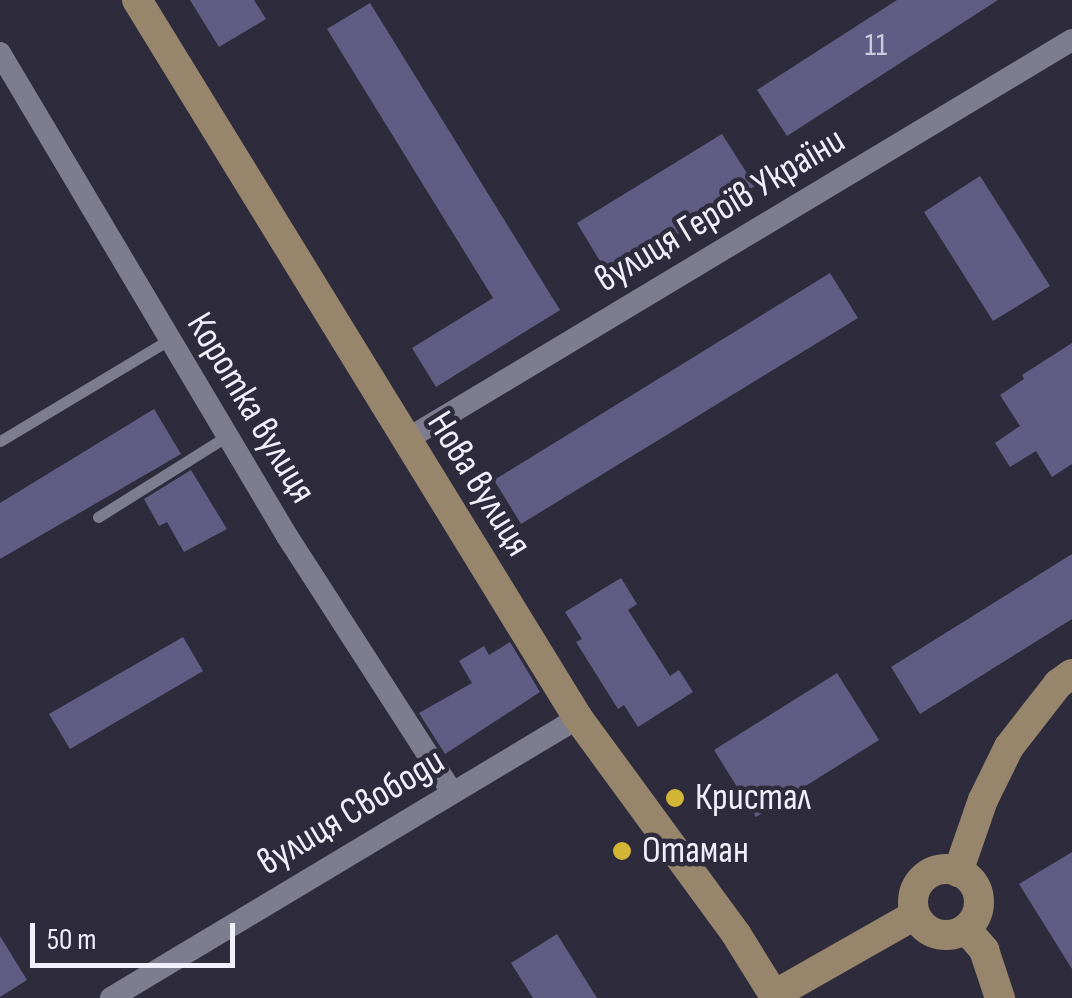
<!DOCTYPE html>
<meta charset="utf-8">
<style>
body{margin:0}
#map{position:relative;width:1072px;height:998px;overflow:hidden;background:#2e2c3c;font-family:"Sofia Sans Condensed",sans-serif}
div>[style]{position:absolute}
.building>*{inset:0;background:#615c83}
.lane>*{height:11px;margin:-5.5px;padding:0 5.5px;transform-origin:5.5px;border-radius:5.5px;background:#7e7c8f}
.street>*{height:22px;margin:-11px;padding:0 11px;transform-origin:11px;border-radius:11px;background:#7e7c8f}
.secondary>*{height:30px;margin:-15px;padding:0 15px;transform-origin:15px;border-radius:15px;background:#98866c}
.secondary>.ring{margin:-15px;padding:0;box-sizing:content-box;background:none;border:30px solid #98866c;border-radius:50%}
.dots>*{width:28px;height:28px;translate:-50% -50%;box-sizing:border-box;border:5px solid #2e2c3c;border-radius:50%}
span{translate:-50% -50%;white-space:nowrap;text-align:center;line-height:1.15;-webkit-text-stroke:9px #2e2c3c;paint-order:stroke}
.number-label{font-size:32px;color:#cccadc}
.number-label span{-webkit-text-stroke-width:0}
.street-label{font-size:38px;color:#f0effa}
.poi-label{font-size:38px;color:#f0effa}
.left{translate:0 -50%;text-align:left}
.scale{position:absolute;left:30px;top:923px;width:205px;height:45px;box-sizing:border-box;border:5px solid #f0effa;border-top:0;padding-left:12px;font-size:30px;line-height:35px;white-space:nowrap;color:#f0effa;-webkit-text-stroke:8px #2e2c3c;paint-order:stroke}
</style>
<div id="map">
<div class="building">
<div style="clip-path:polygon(190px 0,254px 0,266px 19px,219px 47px)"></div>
<div style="clip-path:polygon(897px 0,998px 0,787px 136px,757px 90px)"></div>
<div style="clip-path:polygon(370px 3px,560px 310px,436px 387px,412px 348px,493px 298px,327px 29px)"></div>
<div style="clip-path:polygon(722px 134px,755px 186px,609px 276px,577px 223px)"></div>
<div style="clip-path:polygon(980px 176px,1050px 286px,993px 321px,924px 212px)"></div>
<div style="clip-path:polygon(830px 273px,858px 318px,521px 524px,494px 480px)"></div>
<div style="clip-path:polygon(1072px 343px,1072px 464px,1052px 477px,1036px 451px,1010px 467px,995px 443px,1020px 426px,1000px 395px,1024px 379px,1022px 375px)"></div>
<div style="clip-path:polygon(154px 409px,181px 454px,0 559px,0 503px)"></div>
<div style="clip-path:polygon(191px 470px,227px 529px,184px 552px,167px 522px,159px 526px,144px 499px)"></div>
<div style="clip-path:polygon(1072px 554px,1072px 619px,920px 714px,891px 667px)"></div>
<div style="clip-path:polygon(621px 578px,637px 604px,628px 610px,670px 676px,679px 670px,693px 692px,638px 727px,624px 705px,618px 709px,576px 642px,582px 639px,565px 612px)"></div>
<div style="clip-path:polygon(183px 637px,203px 671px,70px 749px,49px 714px)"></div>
<div style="clip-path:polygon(510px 642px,540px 692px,445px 754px,419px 713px,472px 683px,459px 661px,484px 646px,489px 655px)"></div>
<div style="clip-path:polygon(837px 673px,879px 740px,756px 817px,714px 750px)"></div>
<div style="clip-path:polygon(1072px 852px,1072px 969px,1019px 884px)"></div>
<div style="clip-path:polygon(557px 934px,597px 998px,533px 998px,511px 963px)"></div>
<div style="clip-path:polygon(0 936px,27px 980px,0 997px)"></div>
</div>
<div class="lane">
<div style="left:0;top:441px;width:197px;rotate:-30.9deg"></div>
<div style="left:98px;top:517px;width:152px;rotate:-32.1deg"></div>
</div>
<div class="street">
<div style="left:0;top:53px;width:562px;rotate:59.28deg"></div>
<div style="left:287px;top:536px;width:305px;rotate:57.2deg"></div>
<div style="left:404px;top:441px;width:779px;rotate:-30.98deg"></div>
<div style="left:111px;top:998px;width:545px;rotate:-30.95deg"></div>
</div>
<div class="secondary">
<div style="left:137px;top:0;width:843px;rotate:58.44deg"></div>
<div style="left:578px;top:718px;width:268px;rotate:53.8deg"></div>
<div style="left:736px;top:934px;width:72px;rotate:58.1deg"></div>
<div style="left:774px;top:995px;width:162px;rotate:-29.6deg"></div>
<div class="ring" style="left:913px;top:869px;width:36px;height:36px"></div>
<div style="left:958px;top:872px;width:76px;rotate:-70.9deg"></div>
<div style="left:983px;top:800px;width:59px;rotate:-63.9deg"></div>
<div style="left:1009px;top:747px;width:80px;rotate:-52.1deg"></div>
<div style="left:1058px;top:684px;width:17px;rotate:-36deg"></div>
<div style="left:966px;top:929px;width:28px;rotate:49deg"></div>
<div style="left:984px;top:950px;width:51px;rotate:71.6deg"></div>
</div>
<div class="dots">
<div style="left:675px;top:798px;background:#d3b635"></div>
<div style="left:622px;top:851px;background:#d3b635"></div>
</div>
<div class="number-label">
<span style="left:876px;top:46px">11</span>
</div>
<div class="street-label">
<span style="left:720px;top:210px;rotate:-31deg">вулиця Героїв України</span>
<span style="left:251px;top:408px;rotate:59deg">Коротка вулиця</span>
<span style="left:479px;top:484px;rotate:58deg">Нова вулиця</span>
<span style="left:351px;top:812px;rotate:-31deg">вулиця Свободи</span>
</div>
<div class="poi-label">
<span class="left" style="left:695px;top:798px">Кристал</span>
<span class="left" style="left:642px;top:851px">Отаман</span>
</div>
<div class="scale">50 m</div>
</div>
